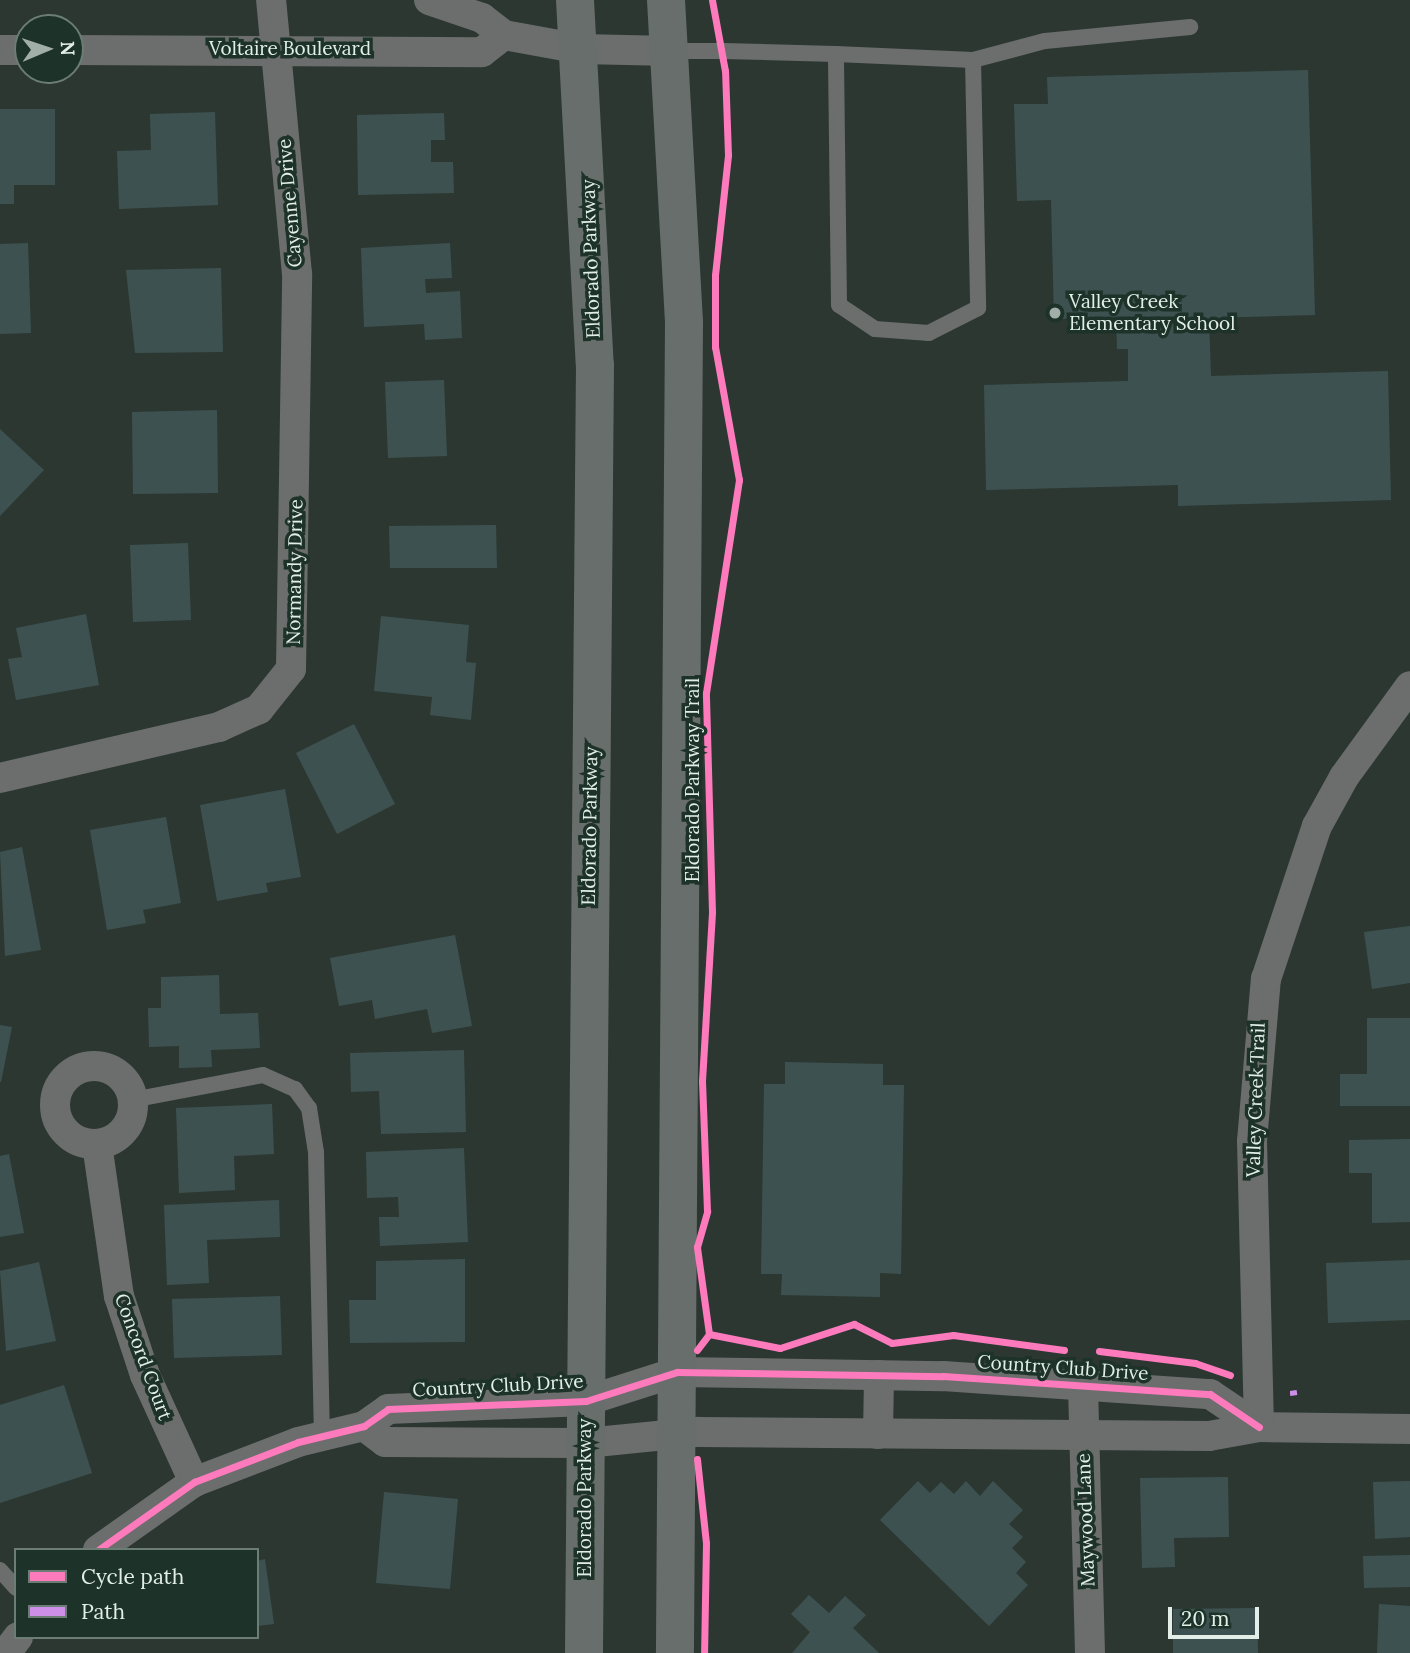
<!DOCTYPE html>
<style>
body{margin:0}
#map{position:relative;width:1410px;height:1653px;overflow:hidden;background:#2c3732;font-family:Lora,serif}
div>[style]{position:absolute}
.building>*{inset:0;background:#3d5250}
.service>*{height:16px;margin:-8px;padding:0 8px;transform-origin:8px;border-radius:8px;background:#6b6e6c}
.minor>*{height:30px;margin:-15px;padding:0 15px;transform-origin:15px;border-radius:15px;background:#6b6e6c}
.minor>.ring{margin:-15px;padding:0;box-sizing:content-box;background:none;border:30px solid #6b6e6c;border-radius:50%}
.primary>*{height:38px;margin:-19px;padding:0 19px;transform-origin:19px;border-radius:19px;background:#686e6b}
.quiet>*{height:5px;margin-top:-2.5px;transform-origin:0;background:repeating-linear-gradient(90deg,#ce8fe9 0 10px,transparent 0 15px)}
.cycleway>*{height:7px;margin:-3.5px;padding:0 3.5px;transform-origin:3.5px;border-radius:3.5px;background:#fd7abc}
.dots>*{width:19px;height:19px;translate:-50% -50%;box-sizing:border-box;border:4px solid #1d3229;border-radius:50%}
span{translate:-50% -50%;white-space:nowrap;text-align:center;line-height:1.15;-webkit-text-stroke:7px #1d3229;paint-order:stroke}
.street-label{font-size:19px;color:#e2eee8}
.poi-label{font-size:19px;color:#e2eee8}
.left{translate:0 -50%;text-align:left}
.legend{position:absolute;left:14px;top:1548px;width:245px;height:91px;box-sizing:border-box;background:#1d3229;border:2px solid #6c7d75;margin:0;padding:9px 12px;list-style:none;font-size:21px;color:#e2eee8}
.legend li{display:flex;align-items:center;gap:14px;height:35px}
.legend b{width:35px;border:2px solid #6c7d75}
.north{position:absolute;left:14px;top:14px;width:70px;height:70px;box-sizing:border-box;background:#1d3229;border:2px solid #6c7d75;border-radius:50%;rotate:88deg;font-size:19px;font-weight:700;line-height:28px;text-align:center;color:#e2eee8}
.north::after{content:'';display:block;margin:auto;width:24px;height:32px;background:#a2aea8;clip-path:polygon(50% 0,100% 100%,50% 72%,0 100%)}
.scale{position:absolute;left:1168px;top:1607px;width:91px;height:32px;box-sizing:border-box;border:4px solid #e2eee8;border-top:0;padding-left:9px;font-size:21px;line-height:24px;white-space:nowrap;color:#e2eee8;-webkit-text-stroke:5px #1d3229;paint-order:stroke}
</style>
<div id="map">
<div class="building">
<div style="clip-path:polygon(1308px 70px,1315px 315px,1209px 318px,1211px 376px,1388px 371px,1391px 500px,1178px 506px,1178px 485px,986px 490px,984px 385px,1128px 381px,1128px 349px,1117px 349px,1116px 317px,1054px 319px,1051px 200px,1017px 201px,1014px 104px,1048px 104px,1047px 77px)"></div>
<div style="clip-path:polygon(0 109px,55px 109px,55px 185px,14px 185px,14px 204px,0 204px)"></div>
<div style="clip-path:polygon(215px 112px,218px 205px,119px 209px,117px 151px,151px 150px,150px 114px)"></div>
<div style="clip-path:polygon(444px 113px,445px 140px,431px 140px,431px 162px,453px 162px,454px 193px,358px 195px,357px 115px)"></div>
<div style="clip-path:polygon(28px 243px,31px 333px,0 334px,0 244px)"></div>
<div style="clip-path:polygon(450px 243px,452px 278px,425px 279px,426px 293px,460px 291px,462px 338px,425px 340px,424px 324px,364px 327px,361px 248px)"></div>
<div style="clip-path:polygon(221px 268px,223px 352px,135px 353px,126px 270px)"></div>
<div style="clip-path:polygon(444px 380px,447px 456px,388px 458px,385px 382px)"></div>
<div style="clip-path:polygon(217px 410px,218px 493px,133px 494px,132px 412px)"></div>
<div style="clip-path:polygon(0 429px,44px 470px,0 516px)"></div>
<div style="clip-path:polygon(496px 525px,497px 568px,390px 568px,389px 526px)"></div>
<div style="clip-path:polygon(188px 543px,191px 620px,133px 622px,130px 545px)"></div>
<div style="clip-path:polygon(86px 614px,99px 685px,16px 700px,8px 659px,22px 657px,16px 628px)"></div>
<div style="clip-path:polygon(381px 616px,469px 625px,466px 662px,476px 663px,471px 720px,430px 715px,432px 697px,374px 691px)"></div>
<div style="clip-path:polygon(354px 724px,395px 804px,337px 834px,296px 753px)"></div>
<div style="clip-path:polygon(285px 789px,301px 877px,266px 883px,268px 892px,217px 901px,200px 805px)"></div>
<div style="clip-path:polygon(166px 817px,181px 903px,143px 910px,146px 923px,107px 930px,90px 830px)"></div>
<div style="clip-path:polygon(22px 847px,41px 950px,5px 956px,0 852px)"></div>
<div style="clip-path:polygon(1410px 926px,1410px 983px,1372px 989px,1364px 932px)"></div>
<div style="clip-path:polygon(455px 935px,472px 1026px,432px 1033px,427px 1009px,375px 1019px,372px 1000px,339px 1006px,330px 958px)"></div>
<div style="clip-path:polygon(219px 975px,220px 1014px,258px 1013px,260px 1048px,211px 1050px,212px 1067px,179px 1068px,179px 1046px,149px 1047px,148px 1008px,161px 1008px,161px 977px)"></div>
<div style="clip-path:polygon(1367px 1018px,1410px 1018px,1410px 1106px,1340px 1106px,1340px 1074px,1367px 1074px)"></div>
<div style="clip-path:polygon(0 1025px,12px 1027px,1px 1082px,0 1082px)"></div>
<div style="clip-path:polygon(464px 1050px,466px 1132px,381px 1134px,379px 1091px,351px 1092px,350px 1053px)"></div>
<div style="clip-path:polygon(785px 1062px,883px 1064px,883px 1085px,904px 1085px,901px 1274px,880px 1273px,880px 1297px,781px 1295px,782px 1274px,761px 1274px,764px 1084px,785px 1084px)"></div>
<div style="clip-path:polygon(272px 1104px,274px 1154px,234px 1156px,235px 1190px,179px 1193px,176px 1108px)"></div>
<div style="clip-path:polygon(1410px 1139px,1410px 1222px,1372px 1223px,1372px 1173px,1349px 1173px,1349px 1140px)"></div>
<div style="clip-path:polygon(464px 1148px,468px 1242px,380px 1246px,379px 1217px,399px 1217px,398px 1197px,367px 1198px,366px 1152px)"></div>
<div style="clip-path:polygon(9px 1154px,24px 1233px,0 1237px,0 1156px)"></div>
<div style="clip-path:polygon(279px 1200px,280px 1237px,207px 1240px,209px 1283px,167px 1285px,164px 1205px)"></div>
<div style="clip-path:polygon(465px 1259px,465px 1342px,350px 1343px,349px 1300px,376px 1300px,376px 1261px)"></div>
<div style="clip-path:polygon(1410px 1260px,1410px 1320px,1328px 1323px,1326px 1263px)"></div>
<div style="clip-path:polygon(39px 1262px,56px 1341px,6px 1351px,0 1271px)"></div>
<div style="clip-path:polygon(280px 1296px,282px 1355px,174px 1358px,172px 1299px)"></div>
<div style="clip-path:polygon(64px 1385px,92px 1473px,0 1503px,0 1405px)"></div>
<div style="clip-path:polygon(1228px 1477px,1229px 1537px,1174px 1538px,1175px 1567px,1142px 1568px,1140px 1478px)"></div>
<div style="clip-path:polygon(918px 1481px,930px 1493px,941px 1482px,954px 1494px,966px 1481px,980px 1496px,993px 1481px,1023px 1510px,1009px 1524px,1023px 1537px,1012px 1548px,1026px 1562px,1016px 1573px,1028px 1585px,989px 1626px,880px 1520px)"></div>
<div style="clip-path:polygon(1410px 1481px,1410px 1537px,1375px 1539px,1373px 1482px)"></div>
<div style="clip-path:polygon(384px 1492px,458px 1499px,450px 1589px,376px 1583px)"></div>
<div style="clip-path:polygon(1410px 1555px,1410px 1587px,1364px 1588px,1363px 1556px)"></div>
<div style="clip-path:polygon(265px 1559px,274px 1624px,257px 1626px,257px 1561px)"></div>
<div style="clip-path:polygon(809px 1595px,829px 1613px,845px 1596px,866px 1615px,853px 1628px,879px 1653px,792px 1653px,810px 1632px,791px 1614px)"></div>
<div style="clip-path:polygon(1379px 1604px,1410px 1606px,1410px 1653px,1377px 1653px)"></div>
<div style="clip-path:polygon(1257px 1608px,1258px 1653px,1173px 1653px,1173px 1609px)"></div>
</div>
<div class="service">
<div style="left:671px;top:51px;width:52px"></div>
<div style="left:723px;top:51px;width:113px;rotate:1.5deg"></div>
<div style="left:836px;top:54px;width:137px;rotate:2.5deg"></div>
<div style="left:973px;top:60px;width:248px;rotate:88.8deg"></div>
<div style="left:978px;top:308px;width:55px;rotate:153deg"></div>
<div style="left:929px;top:333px;width:54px;rotate:-175.8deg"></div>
<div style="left:875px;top:329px;width:43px;rotate:-146.3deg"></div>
<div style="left:839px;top:305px;width:251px;rotate:-90.7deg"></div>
<div style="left:973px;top:60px;width:74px;rotate:-14.8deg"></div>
<div style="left:1045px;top:41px;width:146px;rotate:-5.5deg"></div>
<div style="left:132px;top:1100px;width:133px;rotate:-10.8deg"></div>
<div style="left:263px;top:1075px;width:35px;rotate:24deg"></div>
<div style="left:295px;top:1089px;width:24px;rotate:54deg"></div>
<div style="left:309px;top:1108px;width:45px;rotate:81deg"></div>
<div style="left:316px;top:1152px;width:283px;rotate:88.8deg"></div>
<div style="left:0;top:1570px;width:24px;rotate:48deg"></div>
</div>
<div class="minor">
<div style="left:429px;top:0;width:56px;rotate:18.8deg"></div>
<div style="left:482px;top:18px;width:28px;rotate:38deg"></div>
<div style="left:504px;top:35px;width:78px;rotate:10.3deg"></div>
<div style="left:581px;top:49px;width:90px;rotate:1.3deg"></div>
<div style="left:0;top:50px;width:28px"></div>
<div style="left:70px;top:50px;width:412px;rotate:0.3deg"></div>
<div style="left:482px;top:52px;width:28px;rotate:-38deg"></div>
<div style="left:0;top:778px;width:225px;rotate:-13.1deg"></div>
<div style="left:219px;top:727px;width:44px;rotate:-24.2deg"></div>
<div style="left:259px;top:709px;width:51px;rotate:-51.3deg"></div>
<div style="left:291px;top:669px;width:395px;rotate:-89.1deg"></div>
<div style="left:297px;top:274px;width:275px;rotate:-95.4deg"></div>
<div class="ring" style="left:55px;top:1066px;width:48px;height:48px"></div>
<div style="left:97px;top:1144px;width:154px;rotate:81.8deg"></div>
<div style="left:119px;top:1296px;width:83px;rotate:71.8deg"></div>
<div style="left:145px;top:1375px;width:118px;rotate:65.4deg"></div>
<div style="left:1083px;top:1386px;width:267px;rotate:88.5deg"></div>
<div style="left:364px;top:1426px;width:26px;rotate:37deg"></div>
<div style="left:385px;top:1442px;width:201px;rotate:0.3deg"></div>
<div style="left:586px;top:1443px;width:112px;rotate:-5.7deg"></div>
<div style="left:697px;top:1432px;width:512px;rotate:0.45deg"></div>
<div style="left:1209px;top:1436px;width:51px;rotate:-10.2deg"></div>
<div style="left:1259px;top:1427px;width:151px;rotate:0.8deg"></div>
<div style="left:1259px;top:1427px;width:286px;rotate:-91.4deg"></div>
<div style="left:1252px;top:1141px;width:163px;rotate:-85.1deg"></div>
<div style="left:1266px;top:979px;width:161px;rotate:-71.6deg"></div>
<div style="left:1317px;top:826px;width:56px;rotate:-61.1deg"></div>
<div style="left:1344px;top:777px;width:112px;rotate:-54deg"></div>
<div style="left:878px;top:1434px;width:59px;rotate:-89deg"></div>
<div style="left:98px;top:1550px;width:118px;rotate:-35.3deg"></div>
<div style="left:194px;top:1482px;width:111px;rotate:-21deg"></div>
<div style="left:298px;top:1442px;width:68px;rotate:-13.6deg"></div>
<div style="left:364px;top:1426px;width:29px;rotate:-35deg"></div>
<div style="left:388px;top:1409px;width:198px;rotate:-2.3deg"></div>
<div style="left:586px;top:1401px;width:96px;rotate:-17.7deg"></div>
<div style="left:677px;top:1372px;width:266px;rotate:0.9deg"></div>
<div style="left:943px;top:1376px;width:268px;rotate:3.9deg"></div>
<div style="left:1210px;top:1394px;width:59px;rotate:34deg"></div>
<div style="left:6px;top:1653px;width:20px;rotate:-53deg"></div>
</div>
<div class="primary">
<div style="left:575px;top:0;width:366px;rotate:86.9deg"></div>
<div style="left:595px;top:365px;width:1288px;rotate:90.49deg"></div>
<div style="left:666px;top:0;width:324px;rotate:86.8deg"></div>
<div style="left:684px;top:323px;width:1330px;rotate:90.39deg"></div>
</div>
<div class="quiet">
<div style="left:1290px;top:1393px;width:7px;rotate:-8deg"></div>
</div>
<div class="cycleway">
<div style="left:709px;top:1334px;width:72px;rotate:11.2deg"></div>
<div style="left:780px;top:1348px;width:78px;rotate:-18deg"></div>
<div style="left:854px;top:1324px;width:42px;rotate:26.6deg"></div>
<div style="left:892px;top:1343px;width:62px;rotate:-7.5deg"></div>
<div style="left:953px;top:1335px;width:112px;rotate:7.7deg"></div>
<div style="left:697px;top:1350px;width:20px;rotate:-53deg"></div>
<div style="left:709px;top:1334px;width:88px;rotate:-97.9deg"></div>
<div style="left:697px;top:1247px;width:37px;rotate:-74deg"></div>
<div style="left:707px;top:1211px;width:130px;rotate:-92.2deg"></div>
<div style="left:702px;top:1081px;width:169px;rotate:-86.6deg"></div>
<div style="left:712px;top:912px;width:219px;rotate:-91.6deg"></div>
<div style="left:706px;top:693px;width:216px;rotate:-81.2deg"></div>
<div style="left:739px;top:480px;width:135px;rotate:-100.2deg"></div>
<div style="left:715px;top:347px;width:72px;rotate:-90deg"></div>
<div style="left:715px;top:275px;width:121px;rotate:-83.8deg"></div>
<div style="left:728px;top:155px;width:84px;rotate:-92deg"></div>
<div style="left:725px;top:71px;width:72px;rotate:-100.4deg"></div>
<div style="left:1099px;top:1351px;width:97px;rotate:7.1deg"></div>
<div style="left:1195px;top:1363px;width:37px;rotate:19deg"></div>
<div style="left:697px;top:1459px;width:84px;rotate:83.9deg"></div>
<div style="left:706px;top:1543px;width:110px;rotate:91deg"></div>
<div style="left:98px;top:1550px;width:118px;rotate:-35.3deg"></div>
<div style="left:194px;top:1482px;width:111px;rotate:-21deg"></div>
<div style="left:298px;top:1442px;width:68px;rotate:-13.6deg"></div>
<div style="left:364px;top:1426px;width:29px;rotate:-35deg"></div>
<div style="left:388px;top:1409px;width:198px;rotate:-2.3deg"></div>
<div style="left:586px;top:1401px;width:96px;rotate:-17.7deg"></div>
<div style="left:677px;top:1372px;width:266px;rotate:0.9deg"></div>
<div style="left:943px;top:1376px;width:268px;rotate:3.9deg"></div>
<div style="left:1210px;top:1394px;width:59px;rotate:34deg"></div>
</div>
<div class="dots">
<div style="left:1055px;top:313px;background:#a2aea8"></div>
</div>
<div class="street-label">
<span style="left:290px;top:49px">Voltaire Boulevard</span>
<span style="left:290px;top:203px;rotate:-95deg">Cayenne Drive</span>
<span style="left:591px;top:259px;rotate:-92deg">Eldorado Parkway</span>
<span style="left:295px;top:572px;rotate:-89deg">Normandy Drive</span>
<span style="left:693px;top:780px;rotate:-90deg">Eldorado Parkway Trail</span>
<span style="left:590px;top:826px;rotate:-89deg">Eldorado Parkway</span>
<span style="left:1256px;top:1100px;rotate:-88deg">Valley Creek Trail</span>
<span style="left:143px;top:1357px;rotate:70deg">Concord Court</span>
<span style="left:1063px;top:1368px;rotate:4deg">Country Club Drive</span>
<span style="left:498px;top:1386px;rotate:-3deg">Country Club Drive</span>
<span style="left:585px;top:1498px;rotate:-90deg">Eldorado Parkway</span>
<span style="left:1086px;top:1520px;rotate:-92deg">Maywood Lane</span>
</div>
<div class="poi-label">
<span class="left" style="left:1069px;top:313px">Valley Creek<br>Elementary School</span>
</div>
<ul class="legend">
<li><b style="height:9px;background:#fd7abc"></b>Cycle path</li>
<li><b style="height:9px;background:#ce8fe9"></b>Path</li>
</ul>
<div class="north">N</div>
<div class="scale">20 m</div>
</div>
